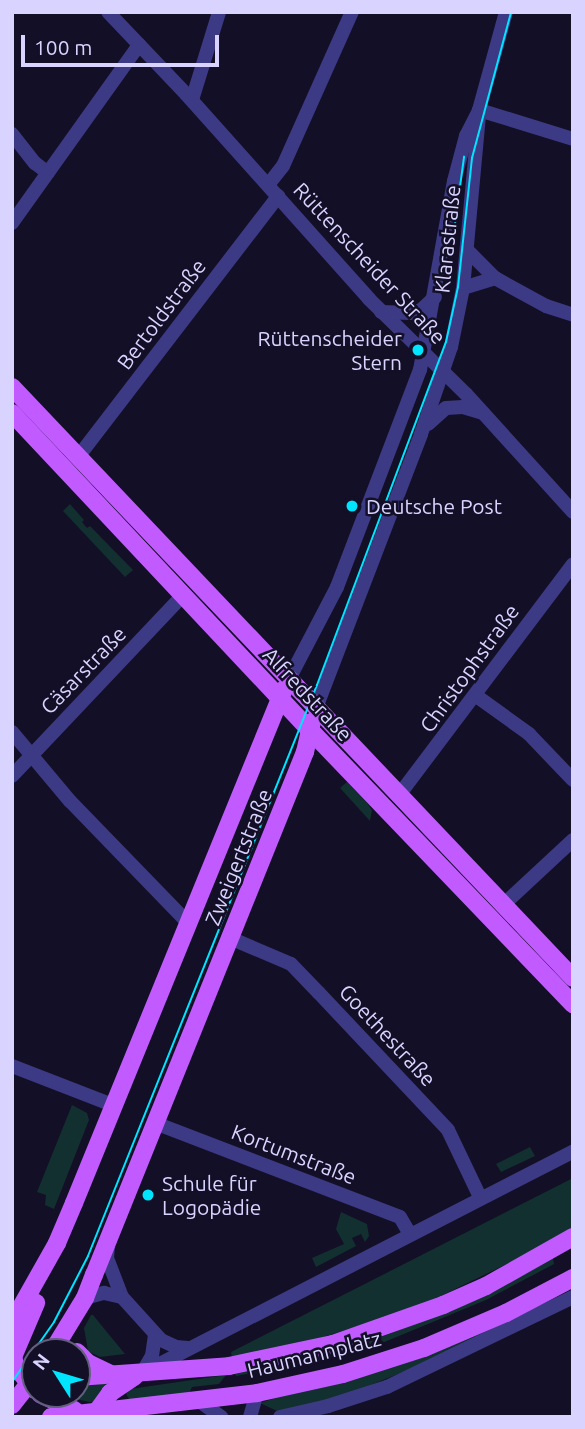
<!DOCTYPE html>
<meta charset="utf-8">
<style>
body{margin:0}
#map{position:relative;width:585px;height:1429px;overflow:hidden;background:#130f26;font-family:Ubuntu,sans-serif}
div>[style]{position:absolute}
.green>*{inset:0;background:#12302f}
.minor>*{height:14px;margin:-7px;padding:0 7px;transform-origin:7px;border-radius:7px;background:#3d3a85}
.major>*{height:18px;margin:-9px;padding:0 9px;transform-origin:9px;border-radius:9px;background:#c25bff}
.tram>*{height:2px;margin:-1px;padding:0 1px;transform-origin:1px;border-radius:1px;background:#00e5ff}
.dots>*{width:19px;height:19px;translate:-50% -50%;box-sizing:border-box;border:4px solid #130f26;border-radius:50%}
span{translate:-50% -50%;white-space:nowrap;text-align:center;line-height:1.15;-webkit-text-stroke:5px #130f26;paint-order:stroke}
.street-label{font-size:21px;color:#d9d4ff}
.poi-label{font-size:21px;color:#d9d4ff}
.right{translate:-100% -50%;text-align:right}
.left{translate:0 -50%;text-align:left}
.frame{position:absolute;inset:0;border:14px solid #d9d4ff;pointer-events:none}
.north{position:absolute;left:21px;top:1338px;width:70px;height:70px;box-sizing:border-box;background:#130f26;border:2px solid #625e7d;border-radius:50%;rotate:307deg;font-size:19px;font-weight:700;line-height:28px;text-align:center;color:#d9d4ff}
.north::after{content:'';display:block;margin:auto;width:24px;height:32px;background:#00e5ff;clip-path:polygon(50% 0,100% 100%,50% 72%,0 100%)}
.scale{position:absolute;left:21px;top:35px;width:198px;height:32px;box-sizing:border-box;border:4px solid #d9d4ff;border-top:0;padding-left:9px;font-size:21px;line-height:24px;white-space:nowrap;color:#d9d4ff;-webkit-text-stroke:5px #130f26;paint-order:stroke}
</style>
<div id="map">
<div class="green">
<div style="clip-path:polygon(70px 504px,84px 520px,82px 522px,87px 528px,90px 526px,133px 570px,125px 577px,63px 511px)"></div>
<div style="clip-path:polygon(347px 782px,367px 803px,372px 810px,370px 821px,340px 788px)"></div>
<div style="clip-path:polygon(72px 1105px,87px 1113px,89px 1120px,54px 1209px,45px 1205px,46px 1195px,37px 1192px)"></div>
<div style="clip-path:polygon(530px 1147px,535px 1156px,501px 1172px,496px 1164px)"></div>
<div style="clip-path:polygon(573px 1178px,573px 1228px,548px 1244px,416px 1308px,288px 1348px,232px 1358px,231px 1352px)"></div>
<div style="clip-path:polygon(341px 1212px,367px 1224px,369px 1236px,365px 1242px,361px 1234px,352px 1238px,356px 1246px,316px 1267px,312px 1258px,344px 1244px,336px 1229px)"></div>
<div style="clip-path:polygon(553px 1258px,554px 1264px,486px 1300px,382px 1343px,381px 1337px,431px 1318px)"></div>
<div style="clip-path:polygon(573px 1290px,573px 1293px,435px 1359px,346px 1395px,279px 1412px,260px 1403px,489px 1329px)"></div>
<div style="clip-path:polygon(91px 1315px,93px 1315px,125px 1354px,100px 1357px,88px 1351px,84px 1328px)"></div>
<div style="clip-path:polygon(378px 1338px,378px 1344px,322px 1360px,236px 1376px,235px 1374px,308px 1358px)"></div>
<div style="clip-path:polygon(226px 1375px,219px 1384px,192px 1387px,189px 1394px,136px 1400px,129px 1399px,126px 1394px,130px 1389px)"></div>
<div style="clip-path:polygon(111px 1383px,94px 1403px,54px 1394px,77px 1394px,77px 1385px)"></div>
</div>
<div class="minor">
<div style="left:108px;top:12px;width:113px;rotate:46.4deg"></div>
<div style="left:186px;top:94px;width:275px;rotate:48.2deg"></div>
<div style="left:369px;top:299px;width:136px;rotate:44.4deg"></div>
<div style="left:466px;top:394px;width:159px;rotate:47.8deg"></div>
<div style="left:192px;top:100px;width:92px;rotate:-72.9deg"></div>
<div style="left:479px;top:110px;width:98px;rotate:17.1deg"></div>
<div style="left:12px;top:134px;width:37px;rotate:52deg"></div>
<div style="left:35px;top:163px;width:16px;rotate:38deg"></div>
<div style="left:268px;top:185px;width:24px;rotate:-52deg"></div>
<div style="left:283px;top:166px;width:169px;rotate:-65.9deg"></div>
<div style="left:12px;top:223px;width:219px;rotate:-54.5deg"></div>
<div style="left:468px;top:251px;width:38px;rotate:45deg"></div>
<div style="left:495px;top:278px;width:58px;rotate:28.8deg"></div>
<div style="left:546px;top:306px;width:28px;rotate:18deg"></div>
<div style="left:463px;top:288px;width:34px;rotate:-17deg"></div>
<div style="left:381px;top:312px;width:30px;rotate:2deg"></div>
<div style="left:411px;top:313px;width:10px;rotate:-17deg"></div>
<div style="left:421px;top:310px;width:19px;rotate:-43deg"></div>
<div style="left:428px;top:424px;width:24px;rotate:-42deg"></div>
<div style="left:446px;top:408px;width:17px;rotate:-3deg"></div>
<div style="left:463px;top:407px;width:21px;rotate:17deg"></div>
<div style="left:78px;top:457px;width:329px;rotate:-52.5deg"></div>
<div style="left:289px;top:679px;width:104px;rotate:-62.4deg"></div>
<div style="left:337px;top:587px;width:232px;rotate:-69.1deg"></div>
<div style="left:420px;top:370px;width:192px;rotate:-79.8deg"></div>
<div style="left:454px;top:181px;width:47px;rotate:-75.1deg"></div>
<div style="left:466px;top:136px;width:29px;rotate:-63deg"></div>
<div style="left:479px;top:110px;width:102px;rotate:-74.6deg"></div>
<div style="left:475px;top:695px;width:67px;rotate:35.8deg"></div>
<div style="left:529px;top:734px;width:64px;rotate:46.3deg"></div>
<div style="left:316px;top:708px;width:293px;rotate:-69deg"></div>
<div style="left:421px;top:434px;width:92px;rotate:-71deg"></div>
<div style="left:451px;top:347px;width:60px;rotate:-78.5deg"></div>
<div style="left:463px;top:288px;width:174px;rotate:-84.7deg"></div>
<div style="left:12px;top:732px;width:90px;rotate:50deg"></div>
<div style="left:70px;top:801px;width:171px;rotate:45.9deg"></div>
<div style="left:12px;top:776px;width:250px;rotate:-46.6deg"></div>
<div style="left:399px;top:795px;width:289px;rotate:-53deg"></div>
<div style="left:503px;top:905px;width:96px;rotate:-42.9deg"></div>
<div style="left:230px;top:938px;width:66px;rotate:23.1deg"></div>
<div style="left:291px;top:964px;width:40px;rotate:46deg"></div>
<div style="left:319px;top:993px;width:188px;rotate:46.7deg"></div>
<div style="left:448px;top:1130px;width:74px;rotate:64.5deg"></div>
<div style="left:12px;top:1066px;width:110px;rotate:21.2deg"></div>
<div style="left:155px;top:1123px;width:262px;rotate:21deg"></div>
<div style="left:400px;top:1217px;width:20px;rotate:60deg"></div>
<div style="left:108px;top:1246px;width:12px;rotate:95deg"></div>
<div style="left:107px;top:1258px;width:42px;rotate:69deg"></div>
<div style="left:122px;top:1297px;width:58px;rotate:47.8deg"></div>
<div style="left:161px;top:1340px;width:17px;rotate:25deg"></div>
<div style="left:176px;top:1347px;width:12px;rotate:5deg"></div>
<div style="left:85px;top:1298px;width:20px;rotate:-15deg"></div>
<div style="left:104px;top:1293px;width:18px;rotate:13deg"></div>
<div style="left:148px;top:1370px;width:478px;rotate:-27.2deg"></div>
<div style="left:142px;top:1373px;width:20px;rotate:-60deg"></div>
<div style="left:152px;top:1356px;width:21px;rotate:-82deg"></div>
<div style="left:198px;top:1400px;width:29px;rotate:36deg"></div>
<div style="left:250px;top:1417px;width:25px;rotate:-74deg"></div>
<div style="left:280px;top:1417px;width:49px;rotate:-12.9deg"></div>
<div style="left:328px;top:1406px;width:62px;rotate:-17.9deg"></div>
<div style="left:387px;top:1387px;width:207px;rotate:-25.8deg"></div>
</div>
<div class="major">
<div style="left:12px;top:387px;width:815px;rotate:46.49deg"></div>
<div style="left:12px;top:413px;width:435px;rotate:46.8deg"></div>
<div style="left:310px;top:730px;width:380px;rotate:46.2deg"></div>
<div style="left:12px;top:1323px;width:92px;rotate:-60.6deg"></div>
<div style="left:57px;top:1243px;width:43px;rotate:-67deg"></div>
<div style="left:74px;top:1203px;width:555px;rotate:-67.78deg"></div>
<div style="left:52px;top:1352px;width:63px;rotate:-58.6deg"></div>
<div style="left:85px;top:1298px;width:25px;rotate:-69deg"></div>
<div style="left:94px;top:1275px;width:564px;rotate:-68.03deg"></div>
<div style="left:305px;top:752px;width:31px;rotate:-77deg"></div>
<div style="left:77px;top:1352px;width:16px;rotate:45deg"></div>
<div style="left:88px;top:1363px;width:25px;rotate:26deg"></div>
<div style="left:77px;top:1377px;width:152px;rotate:-4.1deg"></div>
<div style="left:229px;top:1366px;width:106px;rotate:-11.9deg"></div>
<div style="left:333px;top:1344px;width:117px;rotate:-19.5deg"></div>
<div style="left:443px;top:1305px;width:47px;rotate:-23.8deg"></div>
<div style="left:486px;top:1286px;width:100px;rotate:-29.4deg"></div>
<div style="left:35px;top:1390px;width:30px;rotate:-130deg"></div>
<div style="left:16px;top:1367px;width:10px;rotate:-107deg"></div>
<div style="left:13px;top:1357px;width:59px;rotate:-66.9deg"></div>
<div style="left:40px;top:1394px;width:38px;rotate:25deg"></div>
<div style="left:12px;top:1405px;width:37px;rotate:-52deg"></div>
<div style="left:95px;top:1414px;width:26px;rotate:-54deg"></div>
<div style="left:110px;top:1393px;width:30px;rotate:-34deg"></div>
<div style="left:51px;top:1417px;width:207px;rotate:-6.6deg"></div>
<div style="left:257px;top:1393px;width:88px;rotate:-12.5deg"></div>
<div style="left:343px;top:1374px;width:85px;rotate:-17.8deg"></div>
<div style="left:424px;top:1348px;width:89px;rotate:-23.1deg"></div>
<div style="left:506px;top:1313px;width:76px;rotate:-27.6deg"></div>
</div>
<div class="tram">
<div style="left:455px;top:223px;width:67px;rotate:-82.2deg"></div>
<div style="left:12px;top:1382px;width:73px;rotate:-55deg"></div>
<div style="left:54px;top:1322px;width:74px;rotate:-62.7deg"></div>
<div style="left:88px;top:1256px;width:615px;rotate:-68.15deg"></div>
<div style="left:317px;top:685px;width:366px;rotate:-69.4deg"></div>
<div style="left:446px;top:342px;width:56px;rotate:-77.7deg"></div>
<div style="left:458px;top:287px;width:130px;rotate:-83.8deg"></div>
<div style="left:472px;top:158px;width:151px;rotate:-75deg"></div>
</div>
<div class="dots">
<div style="left:418px;top:350px;background:#00e5ff"></div>
<div style="left:352px;top:506px;background:#00e5ff"></div>
<div style="left:148px;top:1195px;background:#00e5ff"></div>
</div>
<div class="street-label">
<span style="left:447px;top:239px;rotate:-84deg">Klarastraße</span>
<span style="left:370px;top:263px;rotate:47deg">Rüttenscheider Straße</span>
<span style="left:161px;top:314px;rotate:-53deg">Bertoldstraße</span>
<span style="left:469px;top:668px;rotate:-54deg">Christophstraße</span>
<span style="left:83px;top:670px;rotate:-46deg">Cäsarstraße</span>
<span style="left:308px;top:694px;rotate:47deg">Alfredstraße</span>
<span style="left:238px;top:857px;rotate:-68deg">Zweigertstraße</span>
<span style="left:388px;top:1035px;rotate:47deg">Goethestraße</span>
<span style="left:294px;top:1154px;rotate:21deg">Kortumstraße</span>
<span style="left:314px;top:1354px;rotate:-14deg">Haumannplatz</span>
</div>
<div class="poi-label">
<span class="right" style="left:402px;top:350px">Rüttenscheider<br>Stern</span>
<span class="left" style="left:366px;top:506px">Deutsche Post</span>
<span class="left" style="left:162px;top:1195px">Schule für<br>Logopädie</span>
</div>
<div class="frame"></div>
<div class="north">N</div>
<div class="scale">100 m</div>
</div>
